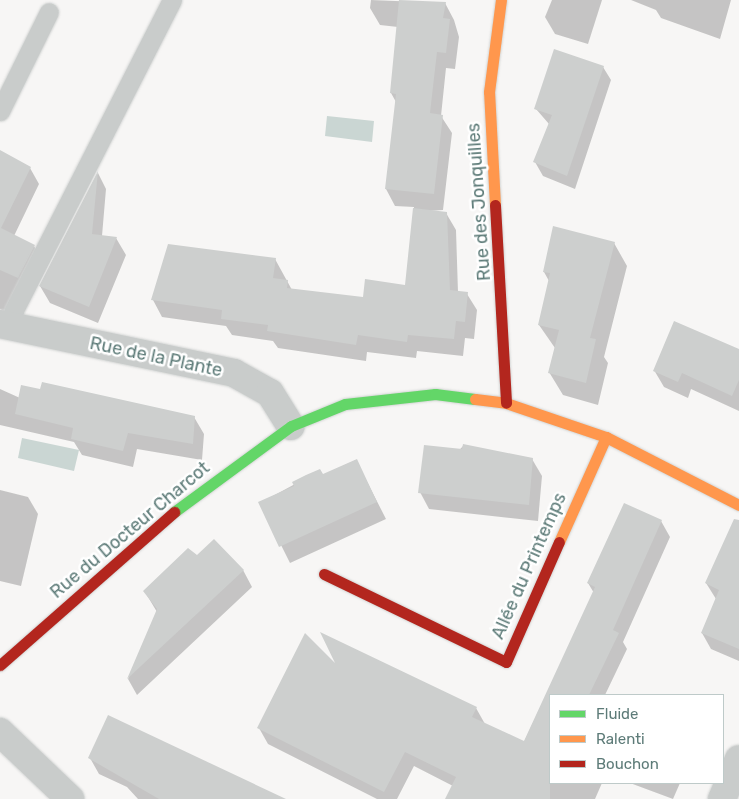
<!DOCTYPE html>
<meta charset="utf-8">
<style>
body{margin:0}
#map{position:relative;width:739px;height:799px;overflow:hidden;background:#f7f6f5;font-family:Rubik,sans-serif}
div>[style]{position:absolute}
.water>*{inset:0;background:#cad6d3}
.shadow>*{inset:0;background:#0003}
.building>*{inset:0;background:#cdcfce}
.roads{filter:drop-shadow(0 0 1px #d2d4d3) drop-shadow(0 0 1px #d2d4d3)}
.lane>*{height:19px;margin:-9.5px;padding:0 9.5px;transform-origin:9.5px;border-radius:9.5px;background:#c9cccb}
.street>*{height:28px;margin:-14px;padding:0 14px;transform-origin:14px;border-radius:14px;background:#c9cccb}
.fast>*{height:11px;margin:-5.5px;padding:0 5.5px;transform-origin:5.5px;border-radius:5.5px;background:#63d668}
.slow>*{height:11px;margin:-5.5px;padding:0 5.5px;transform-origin:5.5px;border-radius:5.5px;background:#ff974d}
.jam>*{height:11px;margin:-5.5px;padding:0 5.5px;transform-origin:5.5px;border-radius:5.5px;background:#b3261e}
span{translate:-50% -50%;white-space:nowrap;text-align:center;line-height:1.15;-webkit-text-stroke:5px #fff;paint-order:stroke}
.street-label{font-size:18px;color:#5d7b78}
.legend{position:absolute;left:549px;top:694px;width:175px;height:90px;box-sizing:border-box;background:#fff;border:1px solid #becac9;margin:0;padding:6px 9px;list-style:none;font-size:15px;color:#5d7b78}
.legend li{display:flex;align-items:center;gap:10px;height:25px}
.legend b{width:25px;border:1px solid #becac9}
</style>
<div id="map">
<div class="water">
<div style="clip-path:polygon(327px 116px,374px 121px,372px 142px,325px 136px)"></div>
<div style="clip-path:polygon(22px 438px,79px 450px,74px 471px,18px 458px)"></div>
</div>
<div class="shadow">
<div style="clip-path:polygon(371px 0,445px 3px,454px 20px,459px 37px,455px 69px,446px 68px,441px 116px,452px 133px,443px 210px,428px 211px,446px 213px,456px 230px,458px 292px,467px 294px,477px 310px,474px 339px,465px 338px,463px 356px,417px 351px,416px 358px,367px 352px,366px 361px,278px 348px,273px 341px,232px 335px,226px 326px,162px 317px,153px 300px,169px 245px,275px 259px,292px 290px,364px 299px,406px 286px,414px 207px,395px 206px,386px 189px,396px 102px,391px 93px,398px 27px,380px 25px,370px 8px)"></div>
<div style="clip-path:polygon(552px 0,602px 0,588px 44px,555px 34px,545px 17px)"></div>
<div style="clip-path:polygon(631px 0,731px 0,720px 39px,661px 18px,656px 10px)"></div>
<div style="clip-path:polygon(603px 67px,611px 80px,575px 189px,543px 176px,535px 162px,549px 124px,536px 109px)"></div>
<div style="clip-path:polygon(0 154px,30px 168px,39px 184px,14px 236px,34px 246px,43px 261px,10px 314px,0 309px)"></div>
<div style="clip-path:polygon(98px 173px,106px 189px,102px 236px,116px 238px,126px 255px,98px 323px,50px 303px,40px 286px)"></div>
<div style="clip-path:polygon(614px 243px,627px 266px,604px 357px,608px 363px,598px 405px,563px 395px,549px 372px,555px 348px,539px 325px,549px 281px,544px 272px)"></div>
<div style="clip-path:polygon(739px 351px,739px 411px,691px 389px,688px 398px,664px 387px,654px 370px)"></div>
<div style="clip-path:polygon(0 389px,20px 398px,194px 417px,204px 434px,202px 460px,137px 449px,133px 467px,82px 455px,74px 442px,0 425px)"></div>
<div style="clip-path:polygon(464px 445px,532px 459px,542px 476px,538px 521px,429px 509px,420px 492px)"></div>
<div style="clip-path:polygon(356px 460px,386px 519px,290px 563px,260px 503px,319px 471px,323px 475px)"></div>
<div style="clip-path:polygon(0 490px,28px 497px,38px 514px,21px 586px,0 581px)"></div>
<div style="clip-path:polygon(661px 521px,670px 537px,623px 642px,627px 649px,605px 695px,550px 695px,550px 783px,602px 783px,595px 799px,446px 799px,453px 786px,414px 766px,397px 799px,377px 799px,268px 744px,259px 728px,338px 669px,476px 708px,485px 724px,524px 742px,594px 593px,588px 583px)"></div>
<div style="clip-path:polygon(739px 530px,739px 661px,711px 649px,702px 633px,716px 599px,706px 583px)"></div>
<div style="clip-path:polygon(197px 557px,243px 570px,252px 587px,137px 695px,128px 679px,157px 612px,145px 592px)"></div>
<div style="clip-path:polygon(90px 758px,283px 799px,138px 799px,127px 787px,99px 774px)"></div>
<div style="clip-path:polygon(630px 783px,680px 783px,673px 799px)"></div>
</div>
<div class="building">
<div style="clip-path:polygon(399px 0,446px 2px,443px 18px,450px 19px,446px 53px,437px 52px,430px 113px,443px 115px,434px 194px,385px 189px,396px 94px,390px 93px)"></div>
<div style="clip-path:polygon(554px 49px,604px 66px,567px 176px,533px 162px,552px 115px,534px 109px)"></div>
<div style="clip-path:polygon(0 150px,31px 167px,1px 228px,35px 245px,18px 278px,0 270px)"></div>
<div style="clip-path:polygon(98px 171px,92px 234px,117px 237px,89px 307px,39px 286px)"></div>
<div style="clip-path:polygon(413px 208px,447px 212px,450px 290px,468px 292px,465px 322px,456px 321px,454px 339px,408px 335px,407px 342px,358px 335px,356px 345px,267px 331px,268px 325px,221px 319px,222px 310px,151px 300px,168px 244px,276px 258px,273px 278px,288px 280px,287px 288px,363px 297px,365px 279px,405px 285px)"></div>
<div style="clip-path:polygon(553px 226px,615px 242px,590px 338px,596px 339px,586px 383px,548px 373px,559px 330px,538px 325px,550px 273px,543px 272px)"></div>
<div style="clip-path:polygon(674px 321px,739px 349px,739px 380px,732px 396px,682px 373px,678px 382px,653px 371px)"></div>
<div style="clip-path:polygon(42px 382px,195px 416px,193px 444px,128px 433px,123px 451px,71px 439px,73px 428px,15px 414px,21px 385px,40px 389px)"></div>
<div style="clip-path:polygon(463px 444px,533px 458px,529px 505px,418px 493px,424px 445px,462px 449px)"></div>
<div style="clip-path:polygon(357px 459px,377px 502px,279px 547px,258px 502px,294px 486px,292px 482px,306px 475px,320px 469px,323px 474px)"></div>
<div style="clip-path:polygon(624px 503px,662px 520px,613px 630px,619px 633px,589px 695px,550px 695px,550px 799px,445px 799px,456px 777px,405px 752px,384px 792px,257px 728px,305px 633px,335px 663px,320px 632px,477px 707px,472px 717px,524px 741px,595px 587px,587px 583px)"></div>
<div style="clip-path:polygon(734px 519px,739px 520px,739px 649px,701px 633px,719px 590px,705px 583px)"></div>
<div style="clip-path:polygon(214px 539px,244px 570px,127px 679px,157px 609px,143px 591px,188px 548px,197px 555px)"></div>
<div style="clip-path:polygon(108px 715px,286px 799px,159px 799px,88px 758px)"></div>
</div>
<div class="roads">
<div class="lane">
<div style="left:0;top:111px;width:110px;rotate:-63.7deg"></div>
<div style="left:11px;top:326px;width:16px;rotate:-79deg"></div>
<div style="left:14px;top:310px;width:348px;rotate:-63deg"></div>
</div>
<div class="street">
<div style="left:0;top:324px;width:239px;rotate:11.8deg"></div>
<div style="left:234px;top:373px;width:41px;rotate:29.1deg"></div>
<div style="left:270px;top:393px;width:39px;rotate:58deg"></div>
<div style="left:0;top:732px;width:97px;rotate:43.7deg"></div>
<div style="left:722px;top:799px;width:43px;rotate:-67deg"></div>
</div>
<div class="fast">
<div style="left:174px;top:512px;width:145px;rotate:-36.3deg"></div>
<div style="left:291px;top:426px;width:58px;rotate:-22.2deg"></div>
<div style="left:345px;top:404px;width:91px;rotate:-6.3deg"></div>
<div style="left:435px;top:394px;width:40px;rotate:7.1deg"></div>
</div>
<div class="slow">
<div style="left:495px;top:205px;width:113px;rotate:-93deg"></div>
<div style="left:489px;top:92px;width:93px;rotate:-82.6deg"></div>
<div style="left:475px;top:399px;width:31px;rotate:7deg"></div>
<div style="left:506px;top:403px;width:106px;rotate:18.8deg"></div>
<div style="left:606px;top:437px;width:149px;rotate:27.1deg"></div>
<div style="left:559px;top:542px;width:115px;rotate:-65.9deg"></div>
</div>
<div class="jam">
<div style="left:495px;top:205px;width:198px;rotate:86.8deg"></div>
<div style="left:324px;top:574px;width:202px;rotate:25.8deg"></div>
<div style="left:506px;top:662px;width:131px;rotate:-66.2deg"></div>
<div style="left:0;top:665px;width:232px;rotate:-41.3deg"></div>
</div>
</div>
<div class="street-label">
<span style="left:479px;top:202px;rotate:-94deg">Rue des Jonquilles</span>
<span style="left:156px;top:357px;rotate:12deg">Rue de la Plante</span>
<span style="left:130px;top:530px;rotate:-40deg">Rue du Docteur Charcot</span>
<span style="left:529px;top:566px;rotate:-66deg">Allée du Printemps</span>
</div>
<ul class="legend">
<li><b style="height:6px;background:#63d668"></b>Fluide</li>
<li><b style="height:6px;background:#ff974d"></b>Ralenti</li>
<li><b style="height:6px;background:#b3261e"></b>Bouchon</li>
</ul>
</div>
